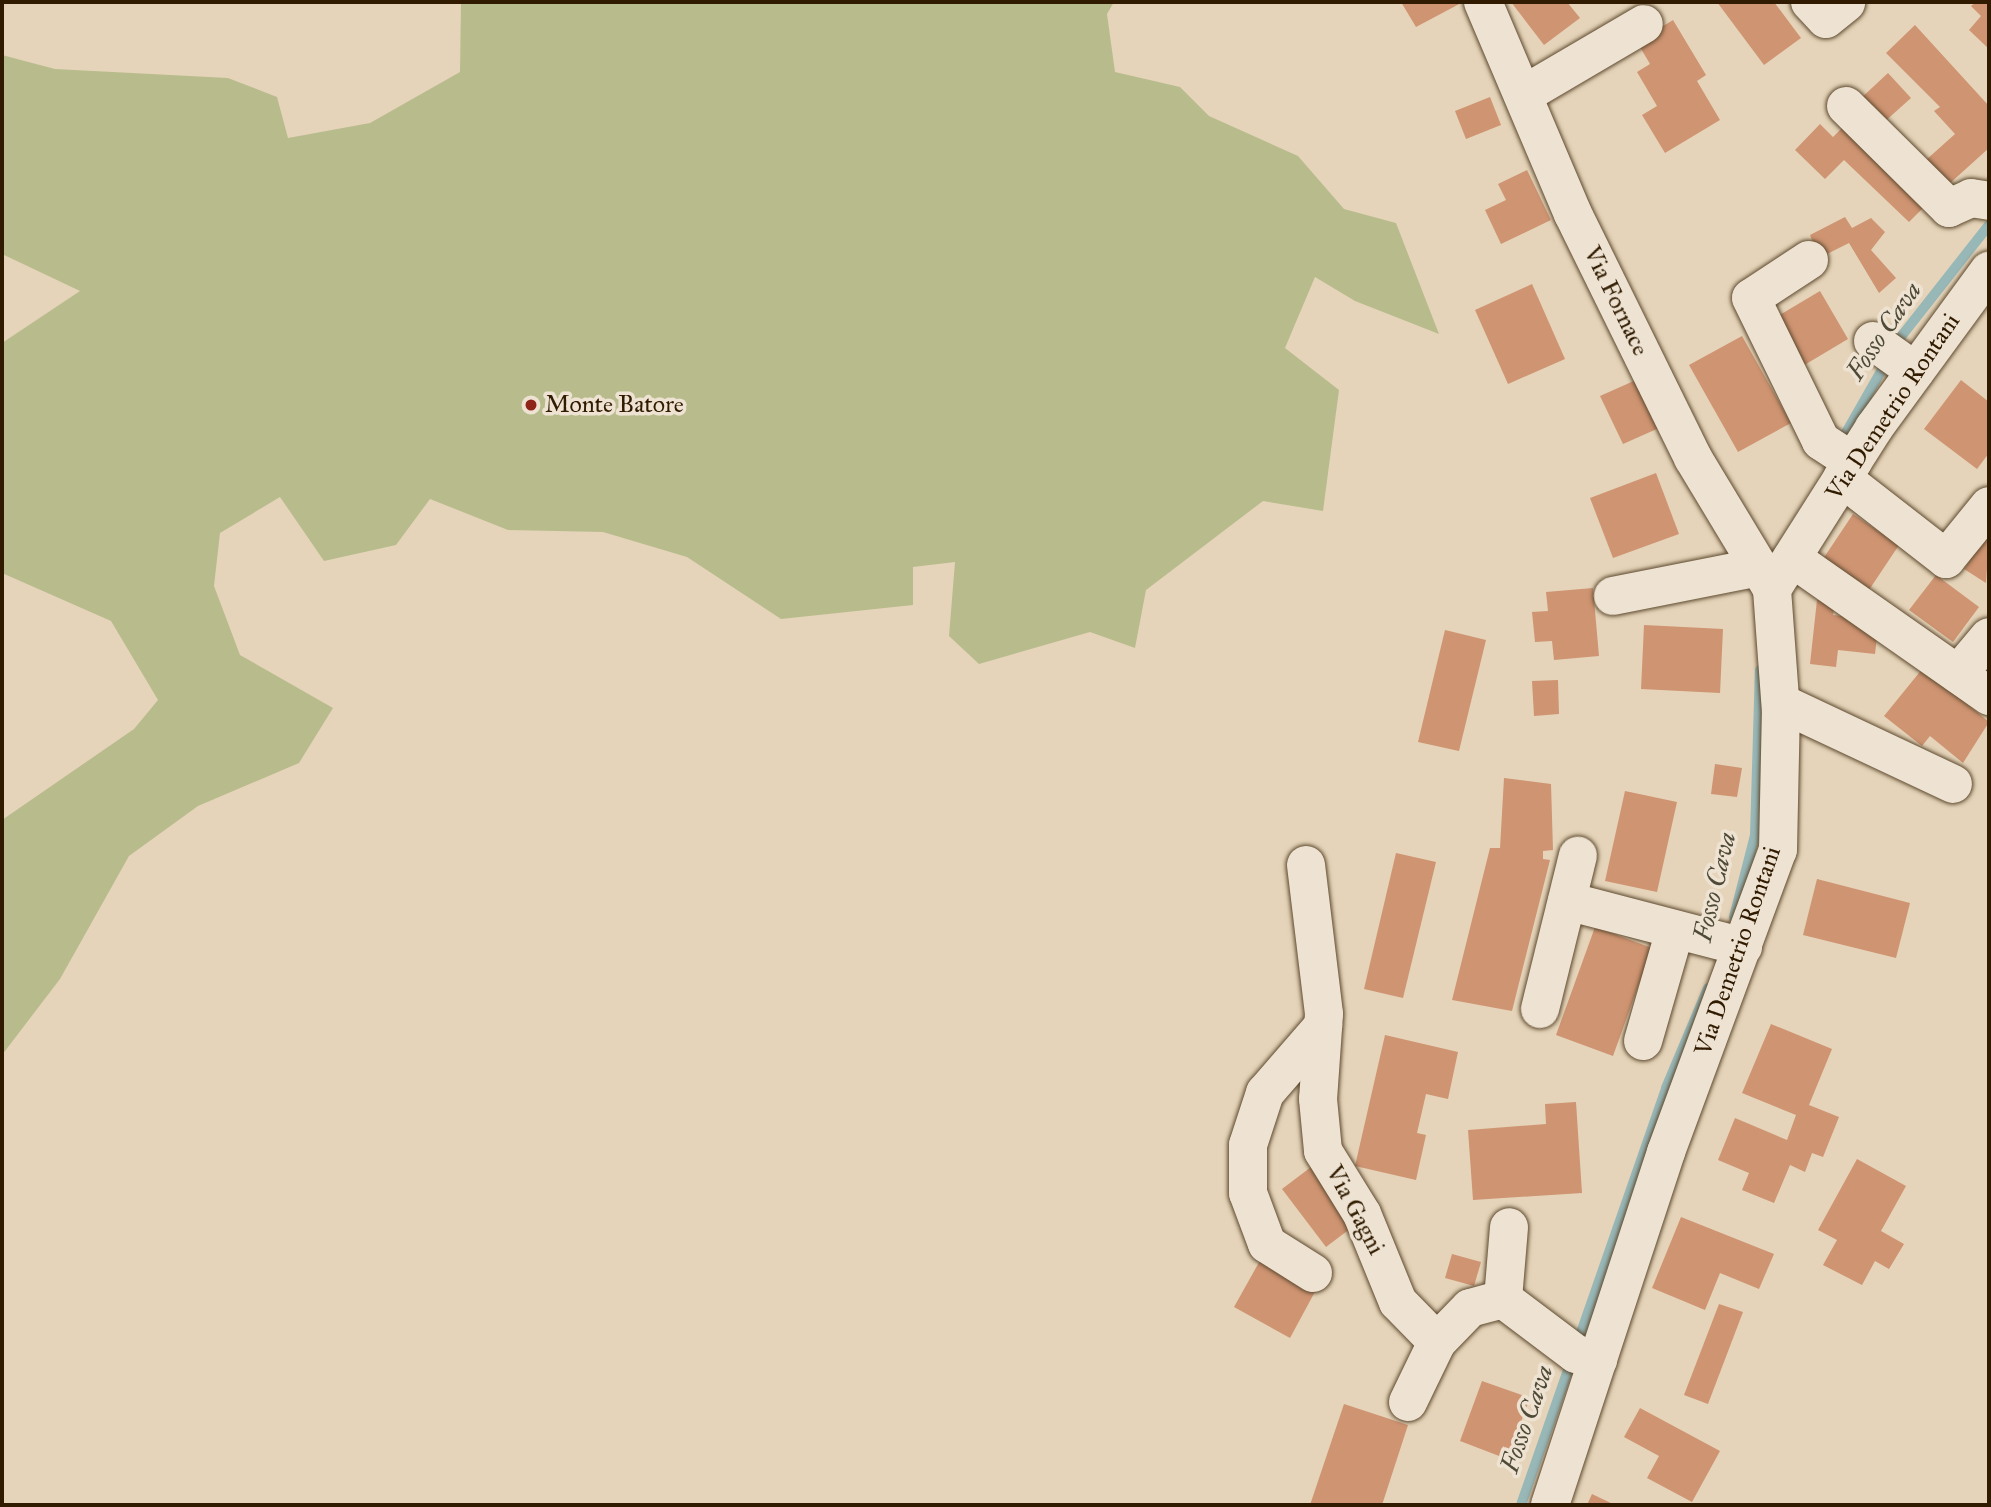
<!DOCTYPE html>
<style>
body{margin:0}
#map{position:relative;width:1991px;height:1507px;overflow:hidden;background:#e5d4b9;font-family:"IM FELL Great Primer",serif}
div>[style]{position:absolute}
.green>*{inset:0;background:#b8bc8c}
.stream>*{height:10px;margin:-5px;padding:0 5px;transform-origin:5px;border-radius:5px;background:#98b7b7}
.building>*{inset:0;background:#cf9472}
.roads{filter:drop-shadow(0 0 2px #5d492e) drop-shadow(0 0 2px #5d492e)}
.minor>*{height:38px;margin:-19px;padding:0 19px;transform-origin:19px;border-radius:19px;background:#eee3d2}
.dots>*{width:19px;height:19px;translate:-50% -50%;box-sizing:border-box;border:4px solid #eee3d2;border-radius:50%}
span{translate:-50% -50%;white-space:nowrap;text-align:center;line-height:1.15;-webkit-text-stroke:7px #eee3d2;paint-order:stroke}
.street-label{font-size:24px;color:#301b00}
.poi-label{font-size:24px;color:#301b00}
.left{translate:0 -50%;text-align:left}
.water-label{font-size:26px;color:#4f4a37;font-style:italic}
.frame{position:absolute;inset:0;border:4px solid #301b00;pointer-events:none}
</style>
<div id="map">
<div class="green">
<div style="clip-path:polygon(461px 2px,1114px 2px,1107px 14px,1115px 72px,1180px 87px,1209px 116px,1298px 156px,1344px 209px,1396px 223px,1439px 334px,1355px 301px,1315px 277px,1285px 348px,1339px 390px,1323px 511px,1263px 501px,1146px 590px,1135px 648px,1090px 632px,979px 664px,949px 636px,955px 562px,913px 567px,913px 605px,781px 619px,687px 557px,603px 532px,508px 530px,430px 499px,396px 545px,324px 561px,280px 497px,220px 533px,214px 586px,240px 655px,333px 708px,299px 763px,198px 806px,129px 856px,60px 979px,2px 1055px,2px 820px,134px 729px,158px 700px,111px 621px,2px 573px,2px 343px,80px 291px,2px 254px,2px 55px,55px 69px,228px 78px,277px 97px,288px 138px,370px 123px,460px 72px)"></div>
</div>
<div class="stream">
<div style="left:1839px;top:445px;width:123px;rotate:-60.3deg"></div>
<div style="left:1900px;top:338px;width:144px;rotate:-51.8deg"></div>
<div style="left:1734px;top:917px;width:85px;rotate:-75.6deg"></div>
<div style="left:1755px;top:835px;width:165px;rotate:-88.3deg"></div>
<div style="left:1521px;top:1505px;width:441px;rotate:-70.8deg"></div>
<div style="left:1666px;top:1088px;width:108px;rotate:-67.2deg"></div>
</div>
<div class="building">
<div style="clip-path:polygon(1401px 2px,1463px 2px,1416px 27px)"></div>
<div style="clip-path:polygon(1511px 2px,1567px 2px,1580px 18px,1544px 45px)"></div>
<div style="clip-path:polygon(1717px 2px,1774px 2px,1801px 38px,1764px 65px)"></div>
<div style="clip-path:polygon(1976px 2px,1989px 2px,1989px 49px,1969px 30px,1981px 16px,1971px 6px)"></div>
<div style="clip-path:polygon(1673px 20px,1706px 75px,1697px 81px,1720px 120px,1665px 153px,1642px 115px,1657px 106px,1637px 72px,1650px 64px,1637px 42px)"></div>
<div style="clip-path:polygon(1915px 25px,1989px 106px,1989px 148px,1948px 185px,1926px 160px,1955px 134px,1934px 111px,1940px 107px,1886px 53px)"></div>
<div style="clip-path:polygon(1888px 73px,1911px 98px,1882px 124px,1859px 100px)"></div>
<div style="clip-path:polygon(1490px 97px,1501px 125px,1466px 139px,1455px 111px)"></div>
<div style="clip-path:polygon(1847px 123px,1929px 202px,1909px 222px,1844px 160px,1825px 179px,1795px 150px,1820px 124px,1833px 137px)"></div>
<div style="clip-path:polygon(1527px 170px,1551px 220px,1501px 244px,1485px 210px,1506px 200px,1498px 184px)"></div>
<div style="clip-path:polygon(1845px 217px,1852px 228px,1871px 218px,1885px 232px,1871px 250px,1896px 278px,1879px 293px,1849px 243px,1819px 258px,1810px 235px)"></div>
<div style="clip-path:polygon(1532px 284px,1565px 359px,1508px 384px,1475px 310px)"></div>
<div style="clip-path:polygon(1820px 291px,1848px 339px,1801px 367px,1773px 319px)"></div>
<div style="clip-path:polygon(1742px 336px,1791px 423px,1738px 452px,1689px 365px)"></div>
<div style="clip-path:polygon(1636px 380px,1659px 428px,1623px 444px,1600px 396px)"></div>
<div style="clip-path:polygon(1961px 380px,1989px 402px,1989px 453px,1977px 469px,1924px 429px)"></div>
<div style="clip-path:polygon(1656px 473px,1679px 534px,1613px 558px,1590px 498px)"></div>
<div style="clip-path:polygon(1853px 514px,1899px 545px,1867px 593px,1821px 562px)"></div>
<div style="clip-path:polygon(1985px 537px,1989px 540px,1986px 583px,1964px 569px)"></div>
<div style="clip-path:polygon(1936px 575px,1979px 607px,1953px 642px,1909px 610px)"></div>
<div style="clip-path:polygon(1593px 588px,1599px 656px,1554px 660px,1552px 641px,1535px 642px,1532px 612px,1548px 611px,1546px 592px)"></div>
<div style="clip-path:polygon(1817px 600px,1835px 601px,1833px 615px,1879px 620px,1875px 654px,1838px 650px,1836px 667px,1810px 664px)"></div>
<div style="clip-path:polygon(1644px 625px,1723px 629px,1720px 693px,1641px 689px)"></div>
<div style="clip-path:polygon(1445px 630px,1486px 640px,1459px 751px,1418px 742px)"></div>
<div style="clip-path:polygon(1923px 668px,1989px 722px,1963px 763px,1930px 736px,1922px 746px,1884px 716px)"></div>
<div style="clip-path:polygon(1558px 680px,1559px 714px,1534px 716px,1532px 681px)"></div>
<div style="clip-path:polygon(1715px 764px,1742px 768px,1737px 797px,1711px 794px)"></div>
<div style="clip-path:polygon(1504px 778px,1551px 784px,1553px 850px,1543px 851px,1543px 859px,1550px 860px,1512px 1011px,1452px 1000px,1490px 848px,1500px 848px)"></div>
<div style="clip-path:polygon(1625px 791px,1677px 802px,1657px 892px,1605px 881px)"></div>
<div style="clip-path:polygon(1396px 853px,1436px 862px,1403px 998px,1364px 989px)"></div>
<div style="clip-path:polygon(1817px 879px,1910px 903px,1896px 958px,1803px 935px)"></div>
<div style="clip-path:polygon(1595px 927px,1652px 948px,1613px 1056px,1556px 1035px)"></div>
<div style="clip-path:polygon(1771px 1024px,1832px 1049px,1809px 1105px,1839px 1117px,1823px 1157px,1812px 1153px,1805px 1172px,1790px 1165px,1774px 1203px,1742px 1190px,1749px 1173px,1718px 1160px,1735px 1118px,1787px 1140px,1796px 1115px,1742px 1093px)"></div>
<div style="clip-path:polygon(1385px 1035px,1458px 1052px,1448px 1099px,1426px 1094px,1417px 1133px,1426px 1135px,1416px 1180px,1355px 1166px)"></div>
<div style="clip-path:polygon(1576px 1102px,1582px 1193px,1473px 1200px,1468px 1130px,1546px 1124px,1545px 1104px)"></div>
<div style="clip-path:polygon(1857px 1159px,1906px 1186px,1881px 1231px,1904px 1244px,1889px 1269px,1875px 1261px,1862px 1285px,1823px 1265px,1837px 1240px,1818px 1230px)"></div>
<div style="clip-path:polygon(1315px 1164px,1359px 1222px,1326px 1247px,1282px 1189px)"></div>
<div style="clip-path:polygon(1681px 1217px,1774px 1254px,1759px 1289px,1720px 1273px,1705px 1310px,1652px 1288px)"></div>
<div style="clip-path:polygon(1452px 1254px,1481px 1262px,1474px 1286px,1445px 1278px)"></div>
<div style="clip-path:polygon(1262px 1257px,1317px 1288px,1290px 1338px,1234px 1307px)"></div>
<div style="clip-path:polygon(1719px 1304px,1743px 1312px,1708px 1404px,1684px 1395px)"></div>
<div style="clip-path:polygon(1482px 1381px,1530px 1398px,1507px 1459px,1460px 1441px)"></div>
<div style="clip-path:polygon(1344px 1404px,1408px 1425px,1382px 1505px,1310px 1505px)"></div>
<div style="clip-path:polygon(1640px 1408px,1720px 1451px,1692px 1502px,1647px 1478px,1659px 1456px,1624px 1437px)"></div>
<div style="clip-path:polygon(1592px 1494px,1615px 1505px,1587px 1505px)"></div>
</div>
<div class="roads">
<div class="minor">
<div style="left:1483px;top:2px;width:230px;rotate:67deg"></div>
<div style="left:1573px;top:214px;width:272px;rotate:63.8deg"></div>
<div style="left:1693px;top:458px;width:153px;rotate:58.9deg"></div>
<div style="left:1810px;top:2px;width:23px;rotate:47deg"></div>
<div style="left:1826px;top:19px;width:26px;rotate:-39deg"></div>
<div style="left:1523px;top:95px;width:140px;rotate:-30.4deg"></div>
<div style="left:1846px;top:106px;width:145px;rotate:44.7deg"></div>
<div style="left:1949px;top:208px;width:24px;rotate:-24deg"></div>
<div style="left:1971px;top:198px;width:18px;rotate:9deg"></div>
<div style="left:1809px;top:260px;width:69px;rotate:146.8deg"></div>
<div style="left:1751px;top:298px;width:159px;rotate:63.9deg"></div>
<div style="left:1821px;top:441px;width:38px;rotate:33deg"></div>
<div style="left:1873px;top:341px;width:52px;rotate:35.5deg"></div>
<div style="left:1842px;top:478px;width:132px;rotate:37.9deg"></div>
<div style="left:1946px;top:559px;width:68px;rotate:-50.9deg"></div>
<div style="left:1792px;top:558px;width:241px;rotate:35deg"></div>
<div style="left:1613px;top:596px;width:149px;rotate:-11.2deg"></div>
<div style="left:1958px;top:674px;width:48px;rotate:-50deg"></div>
<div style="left:1781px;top:703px;width:190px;rotate:25.2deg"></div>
<div style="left:1306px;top:865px;width:150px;rotate:83.1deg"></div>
<div style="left:1324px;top:1014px;width:85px;rotate:94deg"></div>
<div style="left:1318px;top:1099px;width:52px;rotate:84.5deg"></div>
<div style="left:1323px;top:1151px;width:74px;rotate:58.2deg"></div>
<div style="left:1362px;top:1214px;width:95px;rotate:67.8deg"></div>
<div style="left:1398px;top:1302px;width:56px;rotate:45.7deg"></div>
<div style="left:1437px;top:1342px;width:47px;rotate:-45.9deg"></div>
<div style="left:1470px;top:1308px;width:34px;rotate:-15deg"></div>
<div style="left:1503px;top:1299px;width:91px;rotate:37deg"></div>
<div style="left:1576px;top:1354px;width:23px;rotate:15deg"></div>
<div style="left:1567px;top:901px;width:182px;rotate:14.6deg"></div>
<div style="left:1540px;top:1009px;width:158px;rotate:-76.1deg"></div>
<div style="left:1643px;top:1041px;width:116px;rotate:-73.9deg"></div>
<div style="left:1313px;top:1273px;width:54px;rotate:-147.8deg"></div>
<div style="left:1267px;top:1244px;width:54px;rotate:-110.4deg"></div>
<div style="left:1248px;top:1193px;width:48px;rotate:-90deg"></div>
<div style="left:1248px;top:1145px;width:55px;rotate:-71.9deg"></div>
<div style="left:1265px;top:1093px;width:89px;rotate:-49.1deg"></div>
<div style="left:1503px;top:1299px;width:72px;rotate:-85.2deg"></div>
<div style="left:1408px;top:1402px;width:67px;rotate:-64.2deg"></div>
<div style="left:1550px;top:1505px;width:372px;rotate:-71.8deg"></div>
<div style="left:1666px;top:1152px;width:322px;rotate:-69.7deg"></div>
<div style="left:1778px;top:850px;width:138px;rotate:-88.8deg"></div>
<div style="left:1781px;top:712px;width:123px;rotate:-94.2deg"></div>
<div style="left:1772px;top:589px;width:191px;rotate:-57.6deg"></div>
<div style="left:1874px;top:428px;width:195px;rotate:-53.8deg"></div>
</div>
</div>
<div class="dots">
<div style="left:531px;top:405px;background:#8f2418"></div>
</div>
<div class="street-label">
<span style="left:1616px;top:301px;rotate:64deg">Via Fornace</span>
<span style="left:1893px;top:407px;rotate:-56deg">Via Demetrio Rontani</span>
<span style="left:1738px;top:951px;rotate:-71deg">Via Demetrio Rontani</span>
<span style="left:1355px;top:1210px;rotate:62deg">Via Gagni</span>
</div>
<div class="poi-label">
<span class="left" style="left:545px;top:405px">Monte Batore</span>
</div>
<div class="water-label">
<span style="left:1884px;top:331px;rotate:-56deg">Fosso Cava</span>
<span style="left:1715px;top:887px;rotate:-77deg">Fosso Cava</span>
<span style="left:1527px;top:1419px;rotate:-71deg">Fosso Cava</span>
</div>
<div class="frame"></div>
</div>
